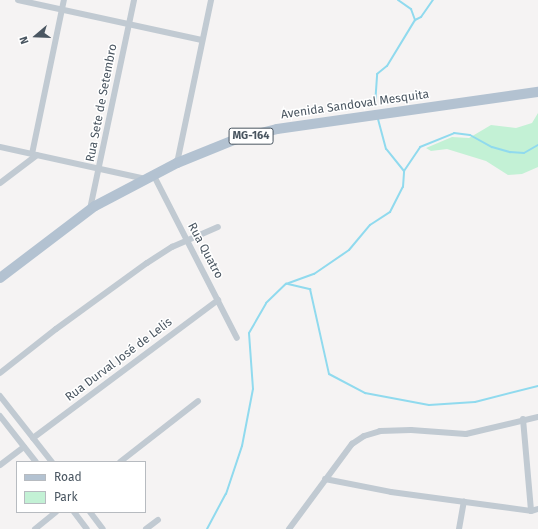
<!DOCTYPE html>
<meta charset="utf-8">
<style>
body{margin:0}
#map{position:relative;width:538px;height:529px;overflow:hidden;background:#f5f3f3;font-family:"Fira Sans",sans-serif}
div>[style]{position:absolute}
.green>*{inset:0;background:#c3f1d5}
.stream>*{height:2px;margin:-1px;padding:0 1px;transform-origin:1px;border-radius:1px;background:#90daee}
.street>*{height:6px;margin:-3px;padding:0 3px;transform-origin:3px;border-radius:3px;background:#c1cad2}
.primary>*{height:10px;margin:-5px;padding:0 5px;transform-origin:5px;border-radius:5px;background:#b3c2d1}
span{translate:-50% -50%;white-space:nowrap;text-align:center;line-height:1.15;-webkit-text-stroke:3px #fff;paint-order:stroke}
.shield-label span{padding:1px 3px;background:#fff;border:1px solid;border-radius:3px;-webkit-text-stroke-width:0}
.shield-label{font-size:11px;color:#4a5661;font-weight:700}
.street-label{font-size:12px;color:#4a5661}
.legend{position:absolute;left:16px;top:461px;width:130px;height:52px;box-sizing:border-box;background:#fff;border:1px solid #b7bbc0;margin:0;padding:5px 7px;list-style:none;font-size:12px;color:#4a5661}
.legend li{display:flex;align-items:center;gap:8px;height:20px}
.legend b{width:20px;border:1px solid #b7bbc0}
.north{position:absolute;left:16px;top:16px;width:40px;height:40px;-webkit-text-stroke:3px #fff;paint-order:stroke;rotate:251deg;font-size:11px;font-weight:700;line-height:16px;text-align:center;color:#4a5661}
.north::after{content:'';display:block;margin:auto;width:14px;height:18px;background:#4a5661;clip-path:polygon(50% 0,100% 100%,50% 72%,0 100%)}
</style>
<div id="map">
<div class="green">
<div style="clip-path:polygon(538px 113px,538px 167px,522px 174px,508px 175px,486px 161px,447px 149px,431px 151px,426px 148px,452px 137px,469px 138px,491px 125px,516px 128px,532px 123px)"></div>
</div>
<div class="stream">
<div style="left:398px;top:0;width:16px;rotate:35deg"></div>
<div style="left:411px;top:9px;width:12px;rotate:70deg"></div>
<div style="left:375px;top:105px;width:31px;rotate:-86deg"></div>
<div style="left:377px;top:74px;width:13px;rotate:-39deg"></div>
<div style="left:387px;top:66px;width:54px;rotate:-58.7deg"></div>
<div style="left:415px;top:20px;width:7px;rotate:-27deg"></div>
<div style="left:421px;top:17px;width:21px;rotate:-55deg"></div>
<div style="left:404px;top:171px;width:29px;rotate:-56deg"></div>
<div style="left:420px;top:147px;width:37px;rotate:-22deg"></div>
<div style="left:454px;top:133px;width:16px;rotate:7deg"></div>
<div style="left:470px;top:135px;width:25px;rotate:29deg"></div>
<div style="left:492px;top:147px;width:19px;rotate:16deg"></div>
<div style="left:510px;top:152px;width:14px;rotate:4deg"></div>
<div style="left:524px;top:153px;width:16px;rotate:-30deg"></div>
<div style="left:288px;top:284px;width:23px;rotate:13deg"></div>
<div style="left:310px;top:289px;width:87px;rotate:77.4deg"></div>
<div style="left:329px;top:374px;width:41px;rotate:27.8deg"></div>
<div style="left:365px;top:393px;width:65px;rotate:10.6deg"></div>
<div style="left:429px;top:405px;width:46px;rotate:-3.7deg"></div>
<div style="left:475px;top:402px;width:65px;rotate:-14.3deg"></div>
<div style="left:207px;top:529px;width:40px;rotate:-62deg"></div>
<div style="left:226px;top:494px;width:51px;rotate:-71.6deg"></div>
<div style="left:242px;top:446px;width:58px;rotate:-79.1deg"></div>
<div style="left:253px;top:389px;width:56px;rotate:-94.1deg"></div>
<div style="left:249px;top:333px;width:34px;rotate:-60deg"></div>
<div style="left:266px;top:303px;width:28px;rotate:-44deg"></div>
<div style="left:286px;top:284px;width:30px;rotate:-20deg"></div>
<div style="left:314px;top:274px;width:42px;rotate:-34.4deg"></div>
<div style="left:349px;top:250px;width:33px;rotate:-50deg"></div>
<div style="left:370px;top:225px;width:24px;rotate:-33deg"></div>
<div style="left:390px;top:212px;width:28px;rotate:-63deg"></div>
<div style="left:403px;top:187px;width:16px;rotate:-86deg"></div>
<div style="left:404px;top:171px;width:28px;rotate:-129deg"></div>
<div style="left:386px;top:149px;width:31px;rotate:-105deg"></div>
</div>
<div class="street">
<div style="left:18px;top:0;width:188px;rotate:12.3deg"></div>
<div style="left:0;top:147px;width:148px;rotate:12.4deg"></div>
<div style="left:32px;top:154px;width:157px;rotate:-78.3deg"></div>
<div style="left:177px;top:163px;width:167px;rotate:-78.2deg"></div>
<div style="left:153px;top:174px;width:184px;rotate:62.9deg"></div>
<div style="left:0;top:183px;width:46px;rotate:-37.1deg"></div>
<div style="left:90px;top:209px;width:214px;rotate:-78.1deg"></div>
<div style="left:0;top:373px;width:71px;rotate:-38.2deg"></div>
<div style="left:56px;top:329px;width:112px;rotate:-36deg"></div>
<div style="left:147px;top:263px;width:30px;rotate:-33deg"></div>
<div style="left:172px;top:247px;width:50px;rotate:-23.5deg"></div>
<div style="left:0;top:396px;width:84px;rotate:51.8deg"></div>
<div style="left:0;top:416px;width:58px;rotate:52deg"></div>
<div style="left:523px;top:419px;width:92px;rotate:85deg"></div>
<div style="left:33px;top:438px;width:231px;rotate:-36.7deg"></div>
<div style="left:120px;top:462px;width:99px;rotate:-38deg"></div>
<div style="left:0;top:465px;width:30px;rotate:-37deg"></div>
<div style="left:325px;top:479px;width:67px;rotate:11.1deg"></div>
<div style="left:391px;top:492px;width:141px;rotate:7.7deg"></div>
<div style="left:531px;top:511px;width:7px;rotate:-16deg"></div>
<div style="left:74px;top:512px;width:21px;rotate:53deg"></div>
<div style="left:90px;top:512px;width:21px;rotate:53deg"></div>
<div style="left:35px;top:529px;width:27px;rotate:-39deg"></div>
<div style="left:146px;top:529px;width:15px;rotate:-37deg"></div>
<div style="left:289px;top:529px;width:106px;rotate:-53.5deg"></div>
<div style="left:352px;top:444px;width:14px;rotate:-34deg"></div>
<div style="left:364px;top:436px;width:17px;rotate:-17deg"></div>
<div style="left:380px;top:431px;width:31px;rotate:-2deg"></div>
<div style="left:411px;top:430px;width:55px;rotate:4.2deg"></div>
<div style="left:466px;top:434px;width:74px;rotate:-13.3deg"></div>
<div style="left:459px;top:529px;width:28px;rotate:-80deg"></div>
</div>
<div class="primary">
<div style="left:0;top:278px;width:119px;rotate:-37.2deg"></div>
<div style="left:95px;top:206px;width:93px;rotate:-27.7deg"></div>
<div style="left:177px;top:163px;width:61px;rotate:-22deg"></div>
<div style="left:234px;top:140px;width:44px;rotate:-14.3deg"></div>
<div style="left:277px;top:129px;width:264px;rotate:-8.1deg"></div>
</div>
<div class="shield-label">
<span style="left:251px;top:136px">MG-164</span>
</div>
<div class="street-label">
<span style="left:102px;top:103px;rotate:-79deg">Rua Sete de Setembro</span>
<span style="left:355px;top:105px;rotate:-8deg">Avenida Sandoval Mesquita</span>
<span style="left:205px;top:251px;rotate:62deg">Rua Quatro</span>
<span style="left:119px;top:360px;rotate:-37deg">Rua Durval José de Lelis</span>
</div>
<ul class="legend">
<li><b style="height:5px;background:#b3c2d1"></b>Road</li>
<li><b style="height:11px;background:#c3f1d5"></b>Park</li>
</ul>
<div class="north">N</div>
</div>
